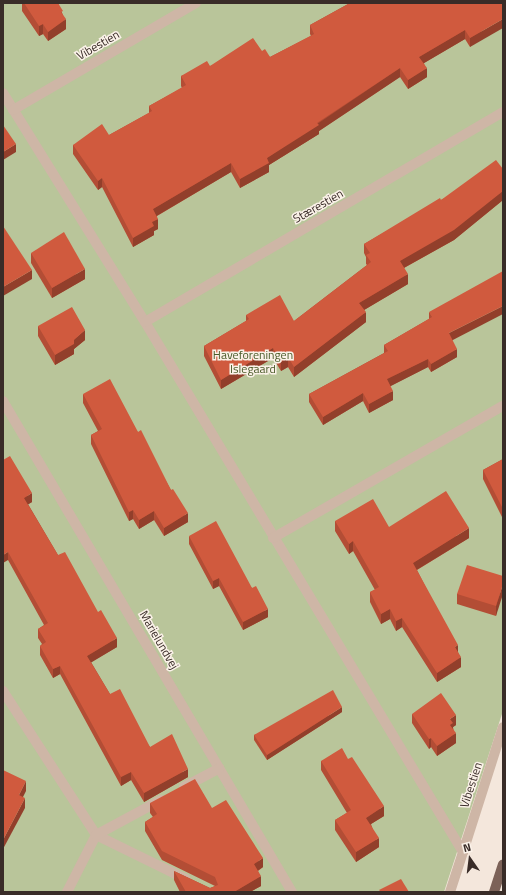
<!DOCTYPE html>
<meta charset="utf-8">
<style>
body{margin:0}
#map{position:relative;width:506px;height:895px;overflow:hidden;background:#f4e7dc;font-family:"Titillium Web",sans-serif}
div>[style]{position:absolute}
.green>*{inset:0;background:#b9c59a}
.service>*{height:10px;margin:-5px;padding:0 5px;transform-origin:5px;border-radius:5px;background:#ceb6a6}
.minor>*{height:10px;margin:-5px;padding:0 5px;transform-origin:5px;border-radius:5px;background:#ceb6a6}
.primary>*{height:10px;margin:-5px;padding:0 5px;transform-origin:5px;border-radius:5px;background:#7c6258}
.wall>*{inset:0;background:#b34d35}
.shaded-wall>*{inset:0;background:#923f2b}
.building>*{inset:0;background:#d05a3e}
span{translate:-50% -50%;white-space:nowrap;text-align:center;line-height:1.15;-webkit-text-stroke:3px #fbf2e9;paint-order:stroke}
.street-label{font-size:12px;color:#392c28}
.park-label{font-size:12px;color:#4a5a29}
.frame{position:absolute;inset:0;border:4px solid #392c28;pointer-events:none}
.north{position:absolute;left:450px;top:839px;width:40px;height:40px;-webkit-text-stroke:3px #fbf2e9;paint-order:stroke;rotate:346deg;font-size:11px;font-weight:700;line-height:16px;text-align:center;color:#392c28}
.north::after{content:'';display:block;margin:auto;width:14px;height:18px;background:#392c28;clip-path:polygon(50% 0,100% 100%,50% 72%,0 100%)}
</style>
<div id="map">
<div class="green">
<div style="clip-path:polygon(3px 3px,503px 3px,503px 711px,444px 892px,3px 892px)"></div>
</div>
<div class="service">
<div style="left:3px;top:93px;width:269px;rotate:58.2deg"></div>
<div style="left:145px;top:322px;width:618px;rotate:59.04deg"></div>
<div style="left:463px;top:852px;width:42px;rotate:108deg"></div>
<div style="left:273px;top:538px;width:265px;rotate:-29.9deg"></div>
<div style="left:3px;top:691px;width:171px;rotate:57.1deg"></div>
<div style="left:96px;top:835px;width:100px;rotate:26.1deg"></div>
</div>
<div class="minor">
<div style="left:13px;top:110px;width:212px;rotate:-30.3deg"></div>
<div style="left:145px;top:322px;width:415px;rotate:-30.4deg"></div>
<div style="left:3px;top:401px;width:570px;rotate:59.52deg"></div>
<div style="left:184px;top:787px;width:40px;rotate:-28deg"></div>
<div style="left:463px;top:852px;width:131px;rotate:-72.3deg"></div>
<div style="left:67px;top:892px;width:64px;rotate:-63deg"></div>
<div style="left:96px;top:835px;width:74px;rotate:-28.3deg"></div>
</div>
<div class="primary">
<div style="left:494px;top:892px;width:29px;rotate:-72deg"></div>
</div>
<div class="wall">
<div style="clip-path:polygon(22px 3px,58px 3px,63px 15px,66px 29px,48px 41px,43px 34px,39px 36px,22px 11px)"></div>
<div style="clip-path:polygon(348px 3px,503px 3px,470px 47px,465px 39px,424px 63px,427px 77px,408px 89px,400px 77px,319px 131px,319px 134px,269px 165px,269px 172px,240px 188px,231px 172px,157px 216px,158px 229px,154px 231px,154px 235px,133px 247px,102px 187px,98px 190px,73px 154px,73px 145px,109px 135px,149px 113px,149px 106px,182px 88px,181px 86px,181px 76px,210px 66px,262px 51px,270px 57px,311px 36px,310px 34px,310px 25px,348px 4px)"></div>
<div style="clip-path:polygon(503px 169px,503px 200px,454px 240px,404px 268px,408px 284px,364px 310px,366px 322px,294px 377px,288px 367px,281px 371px,273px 358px,221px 389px,204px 356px,204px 346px,246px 321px,246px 315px,294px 321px,367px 265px,366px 264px,366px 257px,364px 253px,364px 244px,441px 200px)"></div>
<div style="clip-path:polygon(31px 253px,85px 279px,52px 298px,31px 263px)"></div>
<div style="clip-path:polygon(429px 312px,452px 340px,457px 357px,431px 372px,428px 367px,390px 386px,393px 400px,369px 413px,363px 401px,323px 425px,309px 402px,309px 394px,384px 353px,384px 345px,429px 319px)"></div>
<div style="clip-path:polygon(38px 326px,85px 340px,74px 349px,74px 354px,55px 365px,38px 336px)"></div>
<div style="clip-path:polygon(83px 394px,138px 432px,171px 490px,188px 522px,164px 536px,154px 520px,139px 529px,133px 519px,129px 521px,91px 444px,91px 435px,98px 431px,83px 403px)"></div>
<div style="clip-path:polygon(503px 459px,503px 519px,483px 479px,483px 470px)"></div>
<div style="clip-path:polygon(3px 460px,32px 502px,28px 504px,58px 555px,117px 647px,91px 662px,110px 694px,150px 747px,188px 777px,144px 802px,131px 780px,121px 786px,60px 674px,53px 678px,40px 655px,40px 646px,42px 644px,38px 638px,38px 629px,44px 625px,8px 560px)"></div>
<div style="clip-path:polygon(335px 521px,389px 527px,469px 538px,417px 570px,458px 652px,461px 667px,437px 682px,402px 627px,396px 631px,390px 619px,381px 624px,370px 602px,370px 592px,375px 590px,353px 551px,349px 554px,335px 531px)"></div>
<div style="clip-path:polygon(189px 536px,252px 588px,268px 617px,243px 630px,219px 586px,213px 589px,189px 544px)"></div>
<div style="clip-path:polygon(503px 576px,496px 616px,457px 604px,457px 594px)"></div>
<div style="clip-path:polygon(342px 712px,267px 760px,254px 740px,254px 735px)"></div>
<div style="clip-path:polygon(412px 714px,456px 725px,453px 727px,456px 743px,437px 756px,431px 747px,429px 749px,412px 723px)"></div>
<div style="clip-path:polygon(348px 759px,384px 816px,371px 824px,379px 847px,356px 862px,335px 830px,335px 820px,347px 813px,321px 770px,321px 761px)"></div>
<div style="clip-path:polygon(150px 803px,212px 808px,263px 867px,258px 871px,261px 886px,250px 892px,180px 892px,174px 880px,174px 871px,210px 888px,215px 886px,162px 860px,145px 831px,145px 822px,153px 817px,150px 813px)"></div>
</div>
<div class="shaded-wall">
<div style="clip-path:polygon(66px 19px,66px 29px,48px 41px,48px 32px)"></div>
<div style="clip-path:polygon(503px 19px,503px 28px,470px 47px,470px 38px)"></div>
<div style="clip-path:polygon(43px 24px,43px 34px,39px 36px,39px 26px)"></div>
<div style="clip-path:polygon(465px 30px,465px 39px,419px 66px,419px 57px)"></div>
<div style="clip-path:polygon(400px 68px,400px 77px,319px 131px,319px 134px,269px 165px,269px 172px,240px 188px,240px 179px,267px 158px)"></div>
<div style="clip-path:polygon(427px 68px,427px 77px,408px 89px,408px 80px)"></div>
<div style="clip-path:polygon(16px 144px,16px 152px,3px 160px,3px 152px)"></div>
<div style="clip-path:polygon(231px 163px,231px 172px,153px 218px,153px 209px)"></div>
<div style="clip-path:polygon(102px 178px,102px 187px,98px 190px,98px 181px)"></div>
<div style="clip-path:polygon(503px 191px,503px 200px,454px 240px,400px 270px,400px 261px)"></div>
<div style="clip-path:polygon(158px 219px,158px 229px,154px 231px,154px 235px,133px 247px,133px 238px,152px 222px)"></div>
<div style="clip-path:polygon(85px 269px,85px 279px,52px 298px,52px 288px)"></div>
<div style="clip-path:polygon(32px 270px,32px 279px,3px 296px,3px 287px)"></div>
<div style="clip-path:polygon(408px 274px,408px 284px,359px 313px,359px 303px)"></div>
<div style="clip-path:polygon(503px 306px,503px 314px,449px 342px,449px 333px)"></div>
<div style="clip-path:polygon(366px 312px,366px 322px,294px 377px,294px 367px)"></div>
<div style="clip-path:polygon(85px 330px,85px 340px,74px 349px,74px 354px,55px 365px,55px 355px)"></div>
<div style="clip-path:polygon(273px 348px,273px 358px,221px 389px,221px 380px)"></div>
<div style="clip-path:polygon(457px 349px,457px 357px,431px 372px,431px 364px)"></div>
<div style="clip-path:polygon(288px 357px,288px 367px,281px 371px,281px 362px)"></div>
<div style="clip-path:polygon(428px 359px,428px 367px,387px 388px,387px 379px)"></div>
<div style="clip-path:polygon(393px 391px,393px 400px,369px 413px,369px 404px)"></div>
<div style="clip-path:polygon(363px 393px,363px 401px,323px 425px,323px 417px)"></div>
<div style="clip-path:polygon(32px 493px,32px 502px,24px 507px,24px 498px)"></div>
<div style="clip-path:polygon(133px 510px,133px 519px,129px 521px,129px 512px)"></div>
<div style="clip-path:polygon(154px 511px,154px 520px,139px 529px,139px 520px)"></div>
<div style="clip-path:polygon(188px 513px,188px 522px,164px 536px,164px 528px)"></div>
<div style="clip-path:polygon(469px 528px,469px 538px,413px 572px,413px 563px)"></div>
<div style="clip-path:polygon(353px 541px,353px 551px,349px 554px,349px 544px)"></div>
<div style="clip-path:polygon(8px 552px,8px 560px,3px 563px,3px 555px)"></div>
<div style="clip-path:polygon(219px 578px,219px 586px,213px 589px,213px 581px)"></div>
<div style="clip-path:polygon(503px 584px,503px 594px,496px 616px,496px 606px)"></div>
<div style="clip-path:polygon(268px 609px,268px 617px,243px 630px,243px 622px)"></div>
<div style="clip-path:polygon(390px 609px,390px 619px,381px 624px,381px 614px)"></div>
<div style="clip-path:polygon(402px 618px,402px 627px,396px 631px,396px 621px)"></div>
<div style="clip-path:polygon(117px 638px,117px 647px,87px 665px,87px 656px)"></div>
<div style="clip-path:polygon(458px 645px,458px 655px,455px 647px)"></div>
<div style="clip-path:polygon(461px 657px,461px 667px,437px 682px,437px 673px)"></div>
<div style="clip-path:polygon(60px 666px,60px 674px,53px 678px,53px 669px)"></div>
<div style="clip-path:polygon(342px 707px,342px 712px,267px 760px,267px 755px)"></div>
<div style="clip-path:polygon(456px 715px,456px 725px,453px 727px,453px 733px,450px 735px,450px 719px)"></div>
<div style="clip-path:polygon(456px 733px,456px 743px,437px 756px,437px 746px)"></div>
<div style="clip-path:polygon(431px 738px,431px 747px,429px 749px,429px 739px)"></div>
<div style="clip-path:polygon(188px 769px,188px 777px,144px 802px,144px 793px)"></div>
<div style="clip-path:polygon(131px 772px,131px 780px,121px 786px,121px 777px)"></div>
<div style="clip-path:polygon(26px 781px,26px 791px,19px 805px,19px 795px)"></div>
<div style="clip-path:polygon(25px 798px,25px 808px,3px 849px,3px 840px)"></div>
<div style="clip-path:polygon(384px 806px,384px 816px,366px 827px,366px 818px)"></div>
<div style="clip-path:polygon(379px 838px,379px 847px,356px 862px,356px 852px)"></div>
<div style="clip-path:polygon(263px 858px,263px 867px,254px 873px,254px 864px)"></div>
<div style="clip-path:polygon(261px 876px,261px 886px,250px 892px,234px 892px)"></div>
</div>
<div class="building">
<div style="clip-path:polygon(24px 3px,58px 3px,63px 11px,61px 12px,66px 19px,48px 32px,43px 24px,39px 26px)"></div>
<div style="clip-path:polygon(350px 3px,503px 3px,503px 19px,470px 38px,465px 30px,419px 57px,427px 68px,408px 80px,400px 68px,317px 123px,319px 125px,267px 158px,269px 163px,240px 179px,231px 163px,153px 209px,158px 219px,152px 222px,154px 226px,133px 238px,102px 178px,98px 181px,73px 145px,102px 124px,109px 135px,152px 111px,149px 106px,186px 85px,181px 76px,207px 61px,210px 66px,253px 38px,262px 51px,265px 49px,270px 57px,314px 34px,310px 25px)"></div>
<div style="clip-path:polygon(3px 125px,16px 144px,3px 152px)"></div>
<div style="clip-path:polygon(496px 160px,503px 169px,503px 191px,454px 230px,400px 261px,408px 274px,359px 303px,366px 312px,294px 367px,288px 357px,281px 362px,273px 348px,221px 380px,204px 346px,249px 319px,246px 315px,280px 295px,294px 321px,371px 262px,366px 255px,370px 253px,364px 244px,440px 198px,441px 200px)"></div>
<div style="clip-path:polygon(3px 226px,32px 270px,3px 287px)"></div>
<div style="clip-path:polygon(64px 232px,85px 269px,52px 288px,31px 253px)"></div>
<div style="clip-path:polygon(503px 271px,503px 306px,449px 333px,457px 349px,431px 364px,428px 359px,387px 379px,393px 391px,369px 404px,363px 393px,323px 417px,309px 394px,388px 351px,384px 345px,432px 317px,429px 312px)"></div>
<div style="clip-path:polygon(72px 307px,85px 330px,74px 340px,74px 344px,55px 355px,38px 326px)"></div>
<div style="clip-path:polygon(110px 379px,138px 432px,141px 430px,171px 490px,173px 489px,188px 513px,164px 528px,154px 511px,139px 520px,133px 510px,129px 512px,91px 435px,102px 429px,83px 394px)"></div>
<div style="clip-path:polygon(10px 456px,32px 493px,24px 498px,58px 555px,65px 552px,98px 612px,101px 610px,117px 638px,87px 656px,110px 694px,120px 689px,150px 747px,172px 734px,188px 769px,144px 793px,131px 772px,121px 777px,60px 666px,53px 669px,40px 646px,46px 642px,38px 629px,48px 623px,8px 552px,3px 555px,3px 460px)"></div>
<div style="clip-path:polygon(503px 459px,503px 509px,483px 470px)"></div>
<div style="clip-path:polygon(446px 491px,469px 528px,413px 563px,458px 645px,455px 647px,461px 657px,437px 673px,402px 618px,396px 621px,390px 609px,381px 614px,370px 592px,379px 587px,353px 541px,349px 544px,335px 521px,373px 499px,389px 527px)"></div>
<div style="clip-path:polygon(216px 521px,252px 588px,256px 586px,268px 609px,243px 622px,219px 578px,213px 581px,189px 536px)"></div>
<div style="clip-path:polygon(467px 565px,503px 576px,503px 584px,496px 606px,457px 594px)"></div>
<div style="clip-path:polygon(333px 690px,342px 707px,267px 755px,254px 735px)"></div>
<div style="clip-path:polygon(441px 693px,456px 715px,450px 719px,453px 723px,450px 725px,456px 733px,437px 746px,431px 738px,429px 739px,412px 714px)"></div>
<div style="clip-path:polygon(342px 748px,348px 759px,352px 757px,384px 806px,366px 818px,379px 838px,356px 852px,335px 820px,351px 810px,321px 761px)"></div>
<div style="clip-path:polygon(3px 770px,26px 781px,19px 795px,25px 798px,3px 840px)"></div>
<div style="clip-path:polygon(195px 779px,212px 808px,226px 800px,263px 858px,254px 864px,261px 876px,234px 892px,186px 892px,174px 871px,210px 888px,218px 885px,215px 877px,162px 851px,145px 822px,157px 814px,150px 803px)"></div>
<div style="clip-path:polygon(401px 879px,409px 892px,381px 892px,379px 890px)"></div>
</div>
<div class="street-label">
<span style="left:98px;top:45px;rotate:-30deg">Vibestien</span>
<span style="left:318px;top:206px;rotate:-30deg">Stærestien</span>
<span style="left:159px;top:640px;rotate:60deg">Marielundvej</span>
<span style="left:471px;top:785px;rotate:-72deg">Vibestien</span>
</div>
<div class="park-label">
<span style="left:253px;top:362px">Haveforeningen<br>Islegaard</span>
</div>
<div class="frame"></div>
<div class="north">N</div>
</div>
